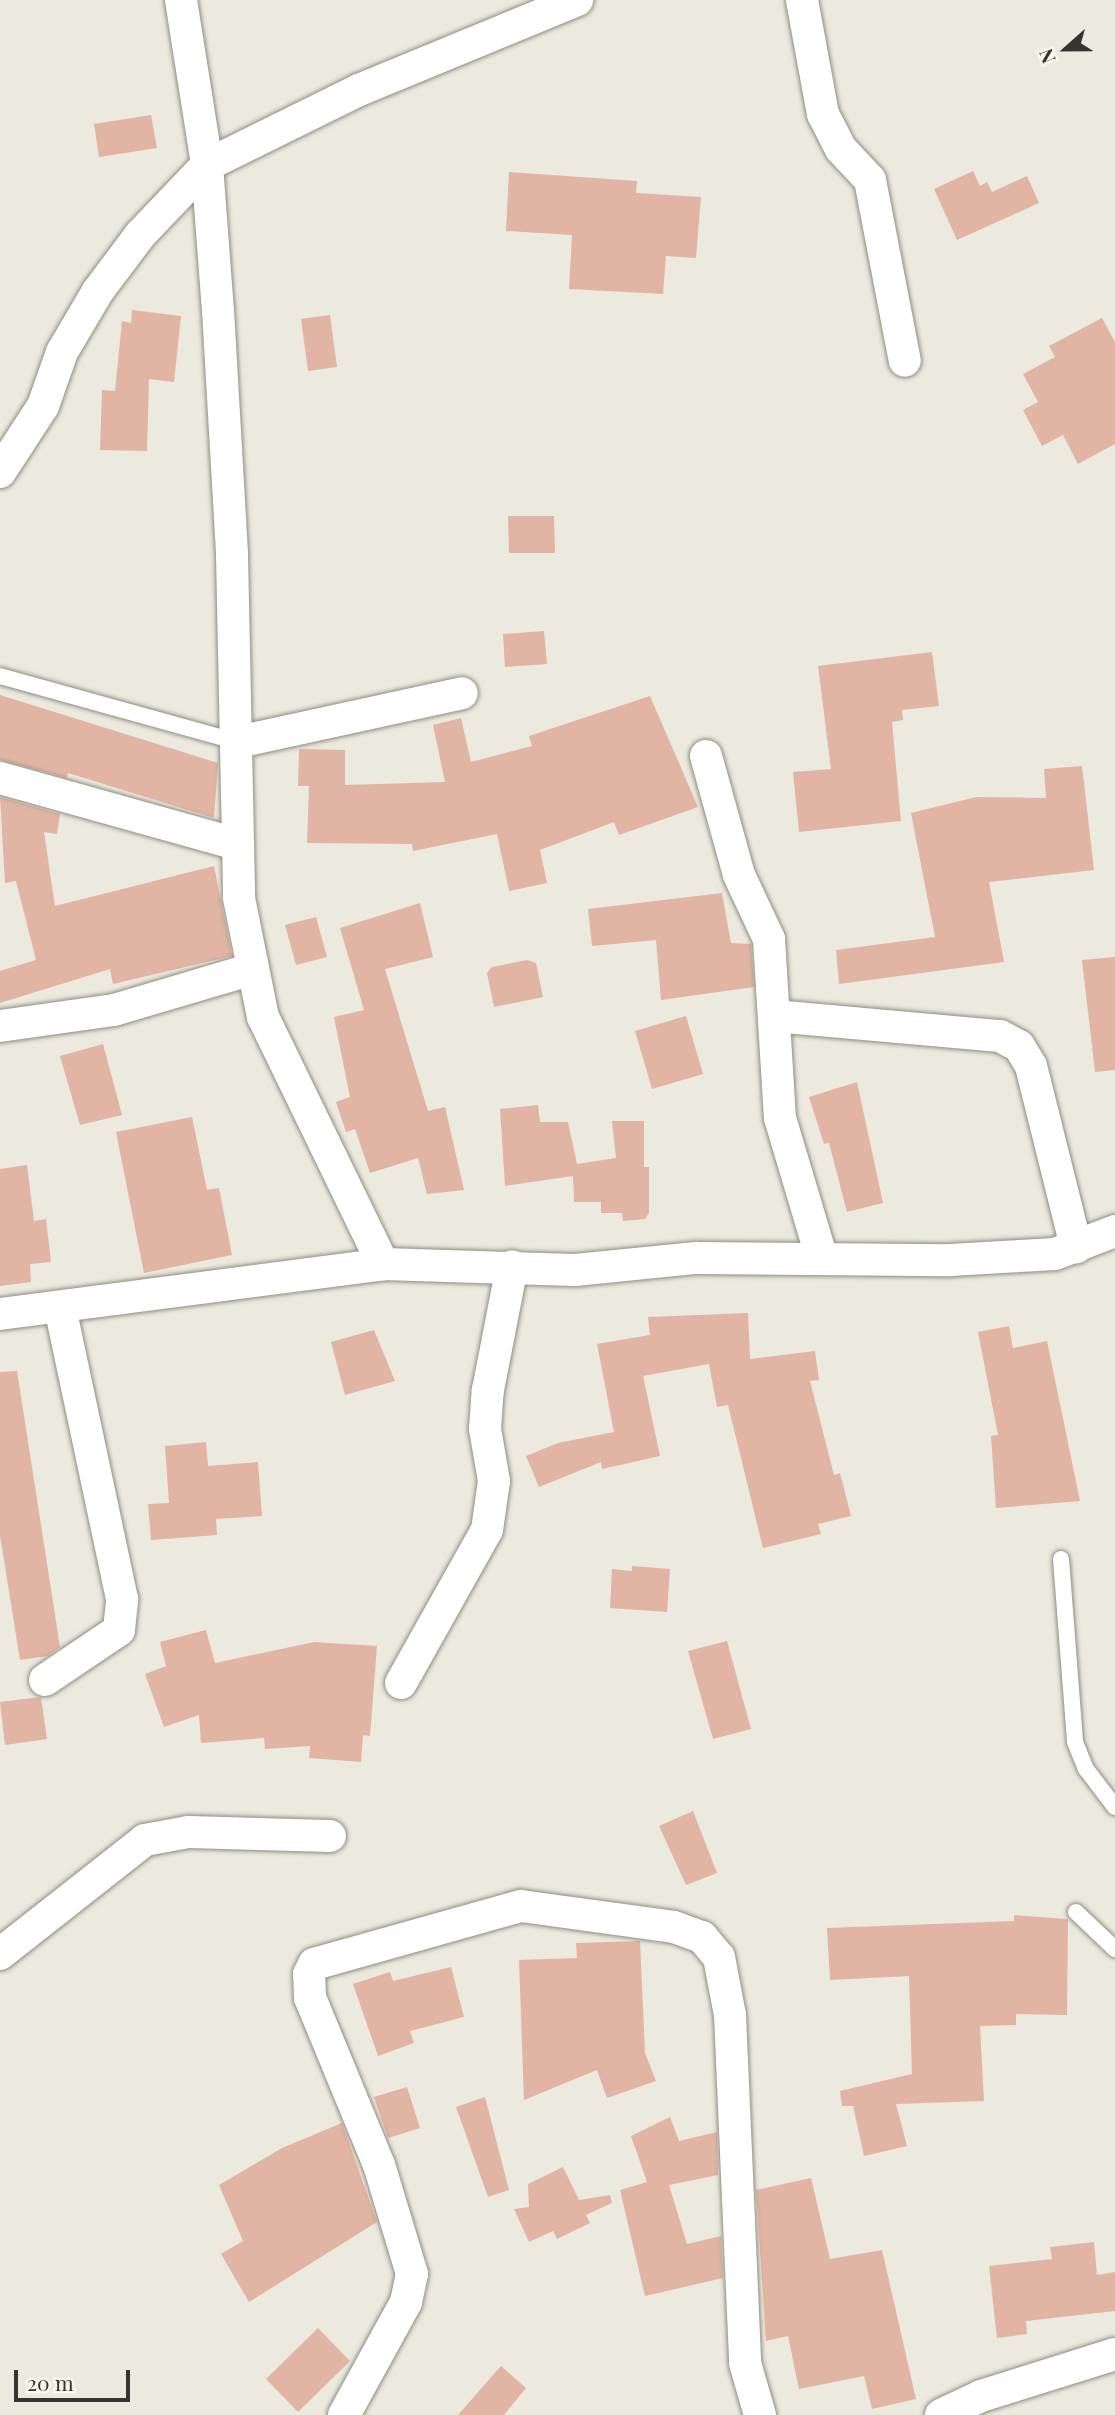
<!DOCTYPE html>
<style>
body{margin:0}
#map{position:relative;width:1115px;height:2415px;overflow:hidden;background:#ece9de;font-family:"Playfair Display",serif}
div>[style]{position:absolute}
.building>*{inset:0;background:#e2b4a3}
.roads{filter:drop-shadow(0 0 2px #8f8d83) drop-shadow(0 0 2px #8f8d83)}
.service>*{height:16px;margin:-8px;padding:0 8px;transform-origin:8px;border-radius:8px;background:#fff}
.minor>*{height:32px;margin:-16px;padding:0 16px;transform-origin:16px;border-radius:16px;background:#fff}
span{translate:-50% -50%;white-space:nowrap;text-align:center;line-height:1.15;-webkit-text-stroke:6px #f9f7eb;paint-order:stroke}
.north{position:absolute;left:1031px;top:14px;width:70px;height:70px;-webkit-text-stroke:5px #f9f7eb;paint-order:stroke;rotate:249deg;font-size:19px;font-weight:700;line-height:28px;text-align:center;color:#353430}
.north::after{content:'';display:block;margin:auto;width:24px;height:32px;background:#353430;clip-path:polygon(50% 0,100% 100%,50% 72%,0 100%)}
.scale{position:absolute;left:14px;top:2370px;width:116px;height:32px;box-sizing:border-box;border:4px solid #353430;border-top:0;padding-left:9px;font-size:21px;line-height:24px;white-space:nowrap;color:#353430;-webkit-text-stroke:5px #f9f7eb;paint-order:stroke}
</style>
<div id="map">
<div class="building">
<div style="clip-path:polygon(151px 115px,157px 148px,99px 157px,94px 124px)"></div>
<div style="clip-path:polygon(973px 171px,980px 186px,987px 182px,992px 192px,1027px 176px,1039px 203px,957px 240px,934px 189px)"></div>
<div style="clip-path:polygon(509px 172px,637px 181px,636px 193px,701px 197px,696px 258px,666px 256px,663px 294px,569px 289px,572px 235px,506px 231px)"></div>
<div style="clip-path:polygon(132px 310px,181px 316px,174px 382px,149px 379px,147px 451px,100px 450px,102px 390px,115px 391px,122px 321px,131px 323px)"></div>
<div style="clip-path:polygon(330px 315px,337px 367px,308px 371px,301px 319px)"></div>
<div style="clip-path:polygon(1102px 318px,1115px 342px,1115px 444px,1078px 464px,1063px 435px,1042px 446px,1023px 410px,1038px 402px,1023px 374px,1055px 357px,1049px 346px)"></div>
<div style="clip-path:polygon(508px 516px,554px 516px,555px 553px,509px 553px)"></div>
<div style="clip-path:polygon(544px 631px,547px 664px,505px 667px,503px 634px)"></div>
<div style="clip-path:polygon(932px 652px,939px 706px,902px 710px,903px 720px,892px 722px,901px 821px,799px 832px,793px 772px,831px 769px,818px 666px)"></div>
<div style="clip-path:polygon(0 695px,218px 763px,214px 818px,68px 773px,67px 778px,0 760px)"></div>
<div style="clip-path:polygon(650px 696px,698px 807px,619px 835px,614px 822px,540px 850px,547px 883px,509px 891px,497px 834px,413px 851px,412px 844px,307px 843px,309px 786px,298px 786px,299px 749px,345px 750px,345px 785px,445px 782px,433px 725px,461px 718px,471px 762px,532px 746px,529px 736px)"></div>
<div style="clip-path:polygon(1082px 766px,1094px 870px,989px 882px,1004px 962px,839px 984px,836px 950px,935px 937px,911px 813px,976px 797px,1046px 798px,1044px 769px)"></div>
<div style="clip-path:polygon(0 797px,60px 814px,57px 834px,44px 832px,55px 906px,214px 866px,232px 956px,113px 984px,110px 969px,0 1003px,0 971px,36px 960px,16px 881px,5px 883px)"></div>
<div style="clip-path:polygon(722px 893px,731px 943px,751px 944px,754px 987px,661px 1000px,656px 940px,592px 946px,588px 909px)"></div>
<div style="clip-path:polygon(420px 903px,433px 957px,385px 969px,428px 1111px,445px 1107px,464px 1190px,427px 1194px,418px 1158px,370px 1173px,355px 1129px,346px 1132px,336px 1102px,350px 1097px,334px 1017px,364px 1010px,340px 928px)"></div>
<div style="clip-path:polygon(316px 917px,327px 957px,296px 965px,285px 925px)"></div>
<div style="clip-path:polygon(1115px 957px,1115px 1070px,1095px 1072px,1082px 960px)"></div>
<div style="clip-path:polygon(527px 960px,536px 963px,543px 997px,494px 1007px,487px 973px,492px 967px)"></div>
<div style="clip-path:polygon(686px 1016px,703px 1074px,652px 1089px,635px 1031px)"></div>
<div style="clip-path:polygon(103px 1044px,122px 1115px,80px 1125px,60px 1056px)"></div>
<div style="clip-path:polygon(857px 1082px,883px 1203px,847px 1212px,829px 1143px,824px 1144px,809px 1097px)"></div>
<div style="clip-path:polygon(538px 1105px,540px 1122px,568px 1122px,577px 1164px,616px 1158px,612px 1121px,644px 1121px,644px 1167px,649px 1167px,649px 1213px,645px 1219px,623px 1221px,622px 1213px,601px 1213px,601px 1202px,574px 1202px,573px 1176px,505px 1186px,500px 1109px)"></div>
<div style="clip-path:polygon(192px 1117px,207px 1190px,219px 1188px,232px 1255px,144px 1273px,116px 1132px)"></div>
<div style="clip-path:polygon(27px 1165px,34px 1221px,46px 1219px,51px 1262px,30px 1264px,31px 1282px,0 1286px,0 1169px)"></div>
<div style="clip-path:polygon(748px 1313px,750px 1359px,815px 1351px,819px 1380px,810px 1381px,834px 1475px,840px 1473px,851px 1516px,818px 1524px,821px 1534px,763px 1548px,728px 1405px,717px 1407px,709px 1364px,643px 1376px,660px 1456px,602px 1469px,601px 1462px,539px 1487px,526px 1456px,558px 1443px,614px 1432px,597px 1344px,650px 1335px,648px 1317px)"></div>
<div style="clip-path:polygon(1009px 1326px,1013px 1348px,1047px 1341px,1080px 1501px,996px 1508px,991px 1436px,998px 1435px,978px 1332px)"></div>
<div style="clip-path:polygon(374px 1330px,395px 1381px,345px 1395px,331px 1342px)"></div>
<div style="clip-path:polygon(17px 1371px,60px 1647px,48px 1656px,20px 1660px,0 1535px,0 1372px)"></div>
<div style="clip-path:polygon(206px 1442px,208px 1466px,258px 1462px,262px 1516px,216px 1519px,217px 1535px,151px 1540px,148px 1504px,169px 1503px,165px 1446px)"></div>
<div style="clip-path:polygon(632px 1566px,670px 1569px,667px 1612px,610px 1608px,612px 1569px,632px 1571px)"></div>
<div style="clip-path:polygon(206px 1630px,215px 1663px,314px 1642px,377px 1646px,370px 1736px,363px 1735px,361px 1762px,309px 1758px,310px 1746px,265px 1749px,264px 1738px,201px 1743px,199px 1715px,164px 1727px,145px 1674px,166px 1666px,160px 1642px)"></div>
<div style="clip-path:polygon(727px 1641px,751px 1729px,713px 1739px,688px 1651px)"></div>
<div style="clip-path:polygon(41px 1697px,47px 1739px,5px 1745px,0 1702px)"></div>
<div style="clip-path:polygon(693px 1811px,717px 1873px,686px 1885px,659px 1826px)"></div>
<div style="clip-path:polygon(1014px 1915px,1068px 1919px,1067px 2015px,1016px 2014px,1016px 2025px,980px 2026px,984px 2101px,896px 2104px,907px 2146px,864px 2156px,853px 2106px,842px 2106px,840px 2091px,912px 2074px,909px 1976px,830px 1980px,827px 1928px,1014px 1921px)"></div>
<div style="clip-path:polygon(640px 1941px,645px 2053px,656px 2081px,607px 2098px,597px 2070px,524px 2100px,519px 1960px,577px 1958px,576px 1943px)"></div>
<div style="clip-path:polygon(451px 1967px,464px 2017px,410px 2031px,414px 2043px,378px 2056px,353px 1984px,390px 1972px,393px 1981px)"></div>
<div style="clip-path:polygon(407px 2087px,420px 2128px,388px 2138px,374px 2097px)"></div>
<div style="clip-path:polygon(485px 2097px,509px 2190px,488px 2197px,456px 2107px)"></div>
<div style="clip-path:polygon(670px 2117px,679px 2141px,717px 2132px,718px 2175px,669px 2185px,687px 2244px,721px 2236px,723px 2278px,645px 2296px,620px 2190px,647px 2182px,631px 2136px)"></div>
<div style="clip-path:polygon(342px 2123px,377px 2222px,249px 2302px,221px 2254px,243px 2241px,219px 2185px,282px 2148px)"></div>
<div style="clip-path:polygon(563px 2167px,579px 2200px,610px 2195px,612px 2203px,586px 2215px,590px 2223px,557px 2239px,553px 2231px,529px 2242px,514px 2209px,529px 2207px,528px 2184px)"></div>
<div style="clip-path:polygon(811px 2178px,830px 2259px,882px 2250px,916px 2399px,872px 2409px,864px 2376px,799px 2389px,788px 2336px,766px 2341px,756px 2190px)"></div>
<div style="clip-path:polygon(1094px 2242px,1097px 2275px,1115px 2272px,1115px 2311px,1026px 2321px,1027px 2334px,997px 2338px,989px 2266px,1052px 2259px,1050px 2247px)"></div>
<div style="clip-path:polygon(318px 2328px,350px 2361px,298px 2412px,266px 2379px)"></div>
<div style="clip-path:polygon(501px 2366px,526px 2388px,504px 2415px,458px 2415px)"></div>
</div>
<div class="roads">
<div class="service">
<div style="left:0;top:676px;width:247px;rotate:15.5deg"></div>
<div style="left:1061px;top:1559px;width:184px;rotate:85.6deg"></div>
<div style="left:1075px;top:1742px;width:29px;rotate:68deg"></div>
<div style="left:1086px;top:1769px;width:48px;rotate:52.7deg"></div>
<div style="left:1076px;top:1912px;width:54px;rotate:43.5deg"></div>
</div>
<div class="minor">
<div style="left:181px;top:0;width:167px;rotate:81deg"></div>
<div style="left:207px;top:165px;width:145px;rotate:85.7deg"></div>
<div style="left:218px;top:310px;width:245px;rotate:86.7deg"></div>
<div style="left:232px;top:555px;width:343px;rotate:88.8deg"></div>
<div style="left:239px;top:898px;width:121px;rotate:78.6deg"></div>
<div style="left:263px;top:1017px;width:275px;rotate:64.1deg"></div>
<div style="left:802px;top:0;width:116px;rotate:79.6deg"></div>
<div style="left:823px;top:114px;width:39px;rotate:63deg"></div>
<div style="left:841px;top:149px;width:42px;rotate:46.9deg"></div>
<div style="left:870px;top:180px;width:184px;rotate:79.1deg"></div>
<div style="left:0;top:472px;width:79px;rotate:-56.9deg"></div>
<div style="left:43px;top:406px;width:57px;rotate:-70.6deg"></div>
<div style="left:62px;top:352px;width:71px;rotate:-59.5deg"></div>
<div style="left:98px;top:291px;width:70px;rotate:-53.1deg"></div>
<div style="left:140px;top:235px;width:97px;rotate:-46.3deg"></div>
<div style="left:207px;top:165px;width:169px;rotate:-26.3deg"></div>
<div style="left:359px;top:90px;width:236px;rotate:-22.4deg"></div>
<div style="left:238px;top:742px;width:229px;rotate:-12.3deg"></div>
<div style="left:706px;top:756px;width:123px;rotate:74.5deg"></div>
<div style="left:739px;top:875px;width:71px;rotate:64.9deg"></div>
<div style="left:769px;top:939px;width:179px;rotate:86.5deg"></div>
<div style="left:780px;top:1118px;width:147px;rotate:73.4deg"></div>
<div style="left:0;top:778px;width:245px;rotate:15.6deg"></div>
<div style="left:774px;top:1016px;width:227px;rotate:5.1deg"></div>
<div style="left:1000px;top:1036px;width:21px;rotate:28deg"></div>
<div style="left:1019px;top:1046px;width:23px;rotate:59deg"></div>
<div style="left:1031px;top:1066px;width:187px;rotate:76deg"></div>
<div style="left:0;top:1026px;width:115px;rotate:-8deg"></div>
<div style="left:114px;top:1010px;width:144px;rotate:-16.5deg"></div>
<div style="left:0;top:1314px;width:386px;rotate:-7.4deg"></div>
<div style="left:383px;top:1264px;width:192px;rotate:1.8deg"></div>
<div style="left:575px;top:1270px;width:122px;rotate:-5.7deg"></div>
<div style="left:696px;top:1258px;width:254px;rotate:0.5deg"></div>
<div style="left:950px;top:1260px;width:105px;rotate:-3.3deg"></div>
<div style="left:1055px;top:1254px;width:64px;rotate:-21deg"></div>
<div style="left:45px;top:1680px;width:89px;rotate:-34deg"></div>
<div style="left:119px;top:1630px;width:31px;rotate:-84deg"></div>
<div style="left:122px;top:1599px;width:298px;rotate:-102deg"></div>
<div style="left:401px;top:1683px;width:176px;rotate:-60.7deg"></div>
<div style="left:487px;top:1530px;width:49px;rotate:-81.9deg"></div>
<div style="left:494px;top:1481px;width:53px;rotate:-99.8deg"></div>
<div style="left:485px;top:1429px;width:39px;rotate:-86deg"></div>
<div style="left:488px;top:1390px;width:126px;rotate:-79deg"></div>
<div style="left:0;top:1954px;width:184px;rotate:-38.2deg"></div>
<div style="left:145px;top:1840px;width:44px;rotate:-10.5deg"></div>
<div style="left:188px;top:1832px;width:142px;rotate:1.6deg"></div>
<div style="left:344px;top:2415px;width:129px;rotate:-61.2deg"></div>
<div style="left:406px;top:2302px;width:29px;rotate:-78deg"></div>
<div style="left:412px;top:2274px;width:114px;rotate:-106.8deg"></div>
<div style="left:379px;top:2165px;width:181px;rotate:-112.4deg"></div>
<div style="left:310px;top:1998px;width:24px;rotate:-92deg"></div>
<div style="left:309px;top:1974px;width:11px;rotate:-63deg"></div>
<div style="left:314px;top:1964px;width:215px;rotate:-15.7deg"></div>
<div style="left:521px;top:1906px;width:154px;rotate:7.8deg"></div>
<div style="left:674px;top:1927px;width:30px;rotate:20deg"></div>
<div style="left:702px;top:1937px;width:26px;rotate:50deg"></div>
<div style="left:719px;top:1957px;width:59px;rotate:79.3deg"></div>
<div style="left:730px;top:2015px;width:348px;rotate:87.5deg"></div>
<div style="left:745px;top:2363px;width:54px;rotate:73.9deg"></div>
<div style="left:941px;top:2415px;width:44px;rotate:-25.4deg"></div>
<div style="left:981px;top:2396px;width:140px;rotate:-17.4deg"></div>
</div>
</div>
<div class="north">N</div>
<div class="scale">20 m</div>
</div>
